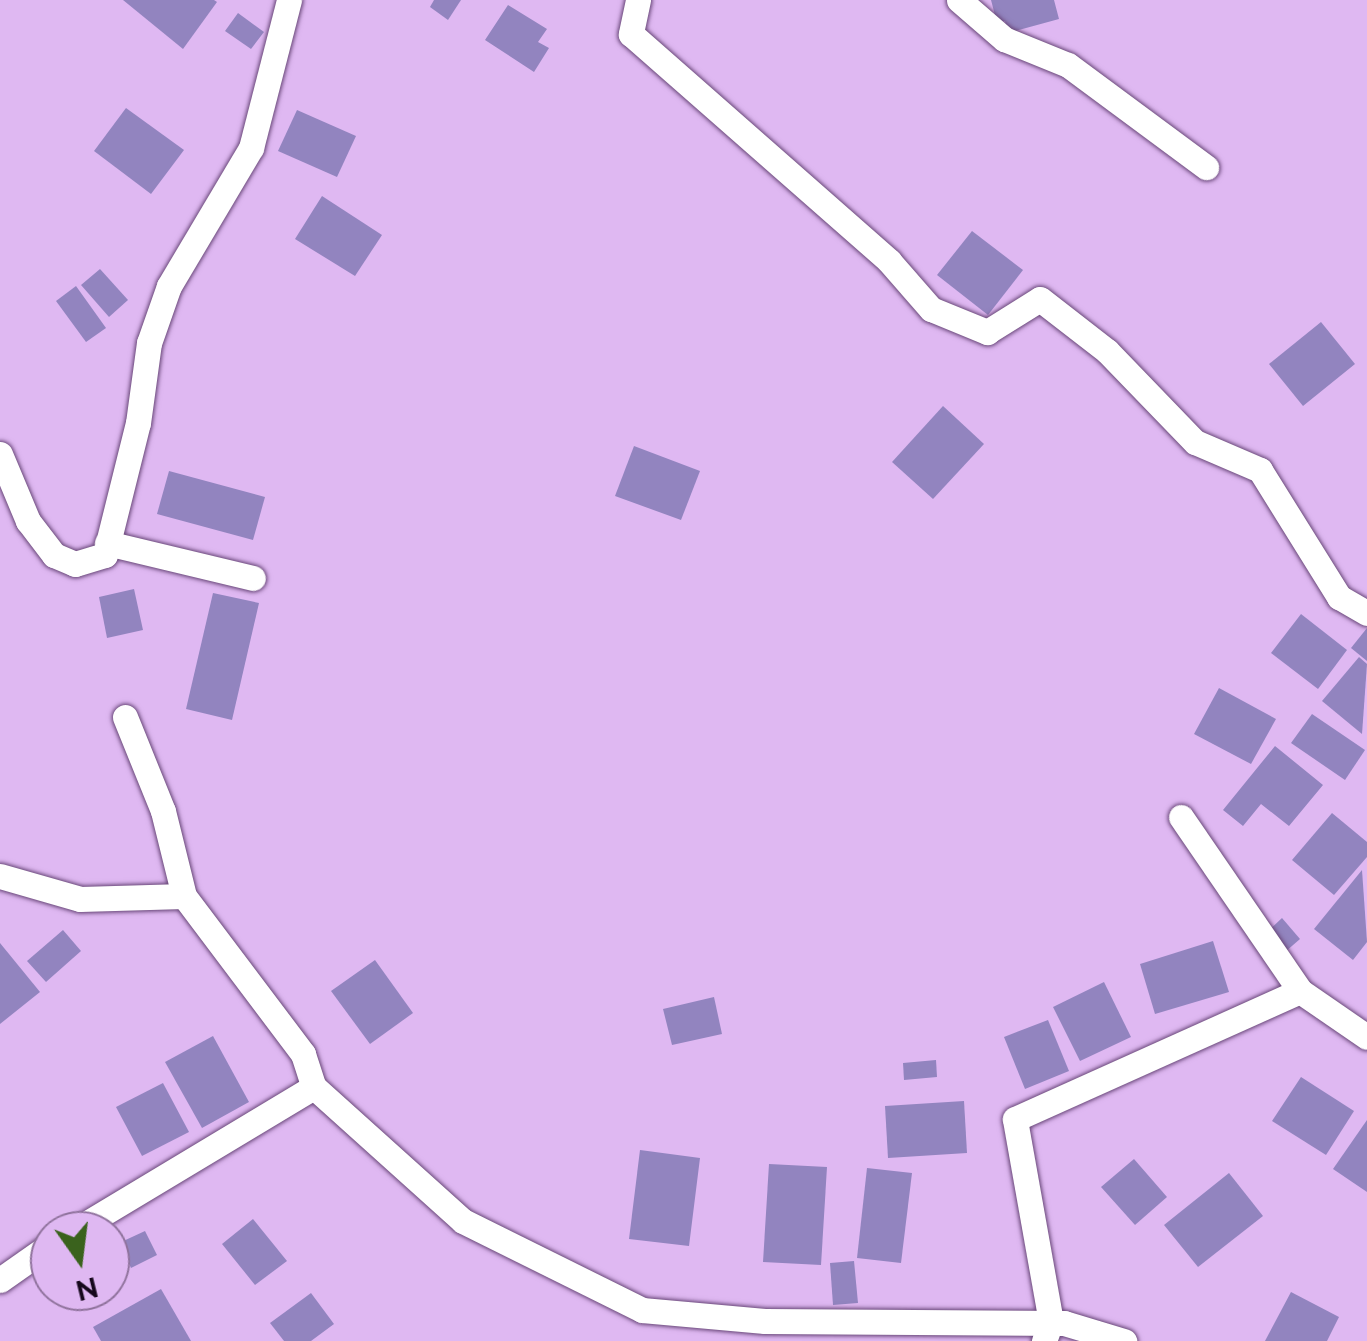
<!DOCTYPE html>
<style>
body{margin:0}
#map{position:relative;width:1367px;height:1341px;overflow:hidden;background:#dfb8f2;font-family:Raleway,sans-serif}
div>[style]{position:absolute}
.building>*{inset:0;background:#9284bf}
.roads{filter:drop-shadow(0 0 2px #694779) drop-shadow(0 0 2px #694779)}
.minor>*{height:25px;margin:-12.5px;padding:0 12.5px;transform-origin:12.5px;border-radius:12.5px;background:#fff}
span{translate:-50% -50%;white-space:nowrap;text-align:center;line-height:1.15;-webkit-text-stroke:8px #dfb8f2;paint-order:stroke}
.north{position:absolute;left:30px;top:1211px;width:100px;height:100px;box-sizing:border-box;background:#dfb8f2;border:2px solid #8f729c;border-radius:50%;rotate:166deg;font-size:28px;font-weight:700;line-height:40px;text-align:center;color:#16081c}
.north::after{content:'';display:block;margin:auto;width:35px;height:45px;background:#3a621d;clip-path:polygon(50% 0,100% 100%,50% 72%,0 100%)}
</style>
<div id="map">
<div class="building">
<div style="clip-path:polygon(123px 0,214px 0,217px 2px,183px 49px)"></div>
<div style="clip-path:polygon(434px 0,461px 0,448px 20px,430px 7px)"></div>
<div style="clip-path:polygon(991px 0,1054px 0,1059px 19px,1008px 33px,1005px 21px,997px 23px)"></div>
<div style="clip-path:polygon(508px 5px,547px 29px,538px 42px,549px 48px,534px 72px,485px 40px)"></div>
<div style="clip-path:polygon(238px 13px,264px 32px,251px 49px,225px 31px)"></div>
<div style="clip-path:polygon(126px 108px,184px 150px,151px 194px,94px 151px)"></div>
<div style="clip-path:polygon(297px 110px,356px 136px,337px 177px,278px 151px)"></div>
<div style="clip-path:polygon(322px 196px,382px 235px,355px 276px,295px 239px)"></div>
<div style="clip-path:polygon(972px 231px,1023px 270px,988px 315px,937px 275px)"></div>
<div style="clip-path:polygon(100px 269px,128px 300px,109px 317px,81px 285px)"></div>
<div style="clip-path:polygon(76px 286px,106px 328px,86px 342px,56px 301px)"></div>
<div style="clip-path:polygon(1321px 322px,1355px 364px,1303px 406px,1269px 364px)"></div>
<div style="clip-path:polygon(943px 406px,984px 444px,933px 499px,892px 462px)"></div>
<div style="clip-path:polygon(634px 446px,700px 471px,681px 520px,615px 496px)"></div>
<div style="clip-path:polygon(169px 471px,265px 497px,253px 540px,157px 514px)"></div>
<div style="clip-path:polygon(134px 589px,143px 630px,107px 638px,99px 597px)"></div>
<div style="clip-path:polygon(213px 593px,259px 603px,232px 720px,186px 709px)"></div>
<div style="clip-path:polygon(1301px 614px,1347px 650px,1318px 689px,1271px 653px)"></div>
<div style="clip-path:polygon(1367px 628px,1367px 661px,1351px 648px)"></div>
<div style="clip-path:polygon(1359px 657px,1367px 664px,1362px 734px,1322px 701px)"></div>
<div style="clip-path:polygon(1219px 688px,1276px 719px,1251px 764px,1194px 734px)"></div>
<div style="clip-path:polygon(1312px 714px,1365px 750px,1345px 780px,1291px 743px)"></div>
<div style="clip-path:polygon(1275px 746px,1323px 785px,1289px 826px,1261px 804px,1243px 826px,1223px 810px)"></div>
<div style="clip-path:polygon(1332px 813px,1367px 842px,1367px 857px,1334px 895px,1292px 860px)"></div>
<div style="clip-path:polygon(1362px 870px,1367px 942px,1353px 960px,1314px 929px)"></div>
<div style="clip-path:polygon(1282px 918px,1300px 939px,1285px 952px,1268px 931px)"></div>
<div style="clip-path:polygon(63px 930px,81px 951px,46px 982px,27px 961px)"></div>
<div style="clip-path:polygon(1213px 941px,1229px 992px,1155px 1014px,1140px 964px)"></div>
<div style="clip-path:polygon(0 943px,40px 992px,0 1024px)"></div>
<div style="clip-path:polygon(375px 960px,413px 1013px,370px 1044px,331px 991px)"></div>
<div style="clip-path:polygon(1104px 982px,1131px 1037px,1080px 1061px,1053px 1007px)"></div>
<div style="clip-path:polygon(714px 997px,722px 1034px,672px 1045px,663px 1009px)"></div>
<div style="clip-path:polygon(1048px 1020px,1069px 1071px,1025px 1089px,1004px 1037px)"></div>
<div style="clip-path:polygon(213px 1036px,249px 1102px,202px 1128px,165px 1062px)"></div>
<div style="clip-path:polygon(936px 1060px,937px 1077px,904px 1080px,903px 1063px)"></div>
<div style="clip-path:polygon(1301px 1077px,1354px 1111px,1326px 1155px,1272px 1121px)"></div>
<div style="clip-path:polygon(163px 1083px,189px 1132px,142px 1156px,116px 1107px)"></div>
<div style="clip-path:polygon(964px 1101px,967px 1153px,888px 1158px,885px 1106px)"></div>
<div style="clip-path:polygon(1367px 1120px,1367px 1192px,1333px 1169px)"></div>
<div style="clip-path:polygon(640px 1150px,700px 1158px,689px 1246px,629px 1239px)"></div>
<div style="clip-path:polygon(1134px 1159px,1167px 1197px,1135px 1225px,1101px 1187px)"></div>
<div style="clip-path:polygon(769px 1164px,827px 1167px,821px 1265px,763px 1262px)"></div>
<div style="clip-path:polygon(867px 1168px,912px 1173px,901px 1263px,857px 1258px)"></div>
<div style="clip-path:polygon(1229px 1173px,1263px 1216px,1198px 1267px,1164px 1225px)"></div>
<div style="clip-path:polygon(253px 1219px,287px 1261px,255px 1285px,222px 1244px)"></div>
<div style="clip-path:polygon(145px 1231px,157px 1255px,131px 1268px,119px 1243px)"></div>
<div style="clip-path:polygon(854px 1261px,858px 1303px,833px 1305px,830px 1263px)"></div>
<div style="clip-path:polygon(161px 1289px,191px 1341px,101px 1341px,93px 1327px)"></div>
<div style="clip-path:polygon(1291px 1292px,1339px 1317px,1327px 1341px,1265px 1341px)"></div>
<div style="clip-path:polygon(311px 1293px,334px 1324px,311px 1341px,284px 1341px,270px 1323px)"></div>
</div>
<div class="roads">
<div class="minor">
<div style="left:638px;top:0;width:35px;rotate:102deg"></div>
<div style="left:631px;top:34px;width:344px;rotate:41.3deg"></div>
<div style="left:889px;top:261px;width:64px;rotate:48.8deg"></div>
<div style="left:931px;top:309px;width:61px;rotate:22.3deg"></div>
<div style="left:987px;top:332px;width:62px;rotate:-31.9deg"></div>
<div style="left:1040px;top:299px;width:85px;rotate:37.8deg"></div>
<div style="left:1107px;top:351px;width:127px;rotate:46deg"></div>
<div style="left:1195px;top:442px;width:71px;rotate:23.3deg"></div>
<div style="left:1260px;top:470px;width:150px;rotate:58.1deg"></div>
<div style="left:1339px;top:597px;width:32px;rotate:30deg"></div>
<div style="left:959px;top:0;width:60px;rotate:40.9deg"></div>
<div style="left:1004px;top:39px;width:69px;rotate:22.1deg"></div>
<div style="left:1068px;top:65px;width:172px;rotate:36.5deg"></div>
<div style="left:0;top:454px;width:73px;rotate:67.3deg"></div>
<div style="left:28px;top:521px;width:43px;rotate:52.6deg"></div>
<div style="left:54px;top:555px;width:23px;rotate:23deg"></div>
<div style="left:75px;top:564px;width:31px;rotate:-17deg"></div>
<div style="left:105px;top:555px;width:136px;rotate:-76deg"></div>
<div style="left:138px;top:423px;width:81px;rotate:-82.2deg"></div>
<div style="left:149px;top:343px;width:60px;rotate:-70.7deg"></div>
<div style="left:169px;top:286px;width:161px;rotate:-59.3deg"></div>
<div style="left:251px;top:148px;width:153px;rotate:-75.6deg"></div>
<div style="left:107px;top:543px;width:150px;rotate:13.5deg"></div>
<div style="left:125px;top:717px;width:101px;rotate:68deg"></div>
<div style="left:163px;top:811px;width:88px;rotate:76.1deg"></div>
<div style="left:184px;top:896px;width:198px;rotate:53deg"></div>
<div style="left:303px;top:1054px;width:35px;rotate:72deg"></div>
<div style="left:314px;top:1087px;width:200px;rotate:42deg"></div>
<div style="left:463px;top:1221px;width:200px;rotate:26.4deg"></div>
<div style="left:642px;top:1310px;width:123px;rotate:5.1deg"></div>
<div style="left:765px;top:1321px;width:299px;rotate:0.4deg"></div>
<div style="left:1064px;top:1323px;width:63px;rotate:16.7deg"></div>
<div style="left:1181px;top:817px;width:211px;rotate:55.6deg"></div>
<div style="left:1300px;top:991px;width:81px;rotate:34.5deg"></div>
<div style="left:0;top:876px;width:83px;rotate:16deg"></div>
<div style="left:80px;top:899px;width:104px;rotate:-1.7deg"></div>
<div style="left:74px;top:1231px;width:280px;rotate:-31deg"></div>
<div style="left:0;top:1280px;width:61px;rotate:-35deg"></div>
<div style="left:1044px;top:1341px;width:20px;rotate:-70deg"></div>
<div style="left:1051px;top:1322px;width:206px;rotate:-100.1deg"></div>
<div style="left:1015px;top:1119px;width:312px;rotate:-24.2deg"></div>
</div>
</div>
<div class="north">N</div>
</div>
